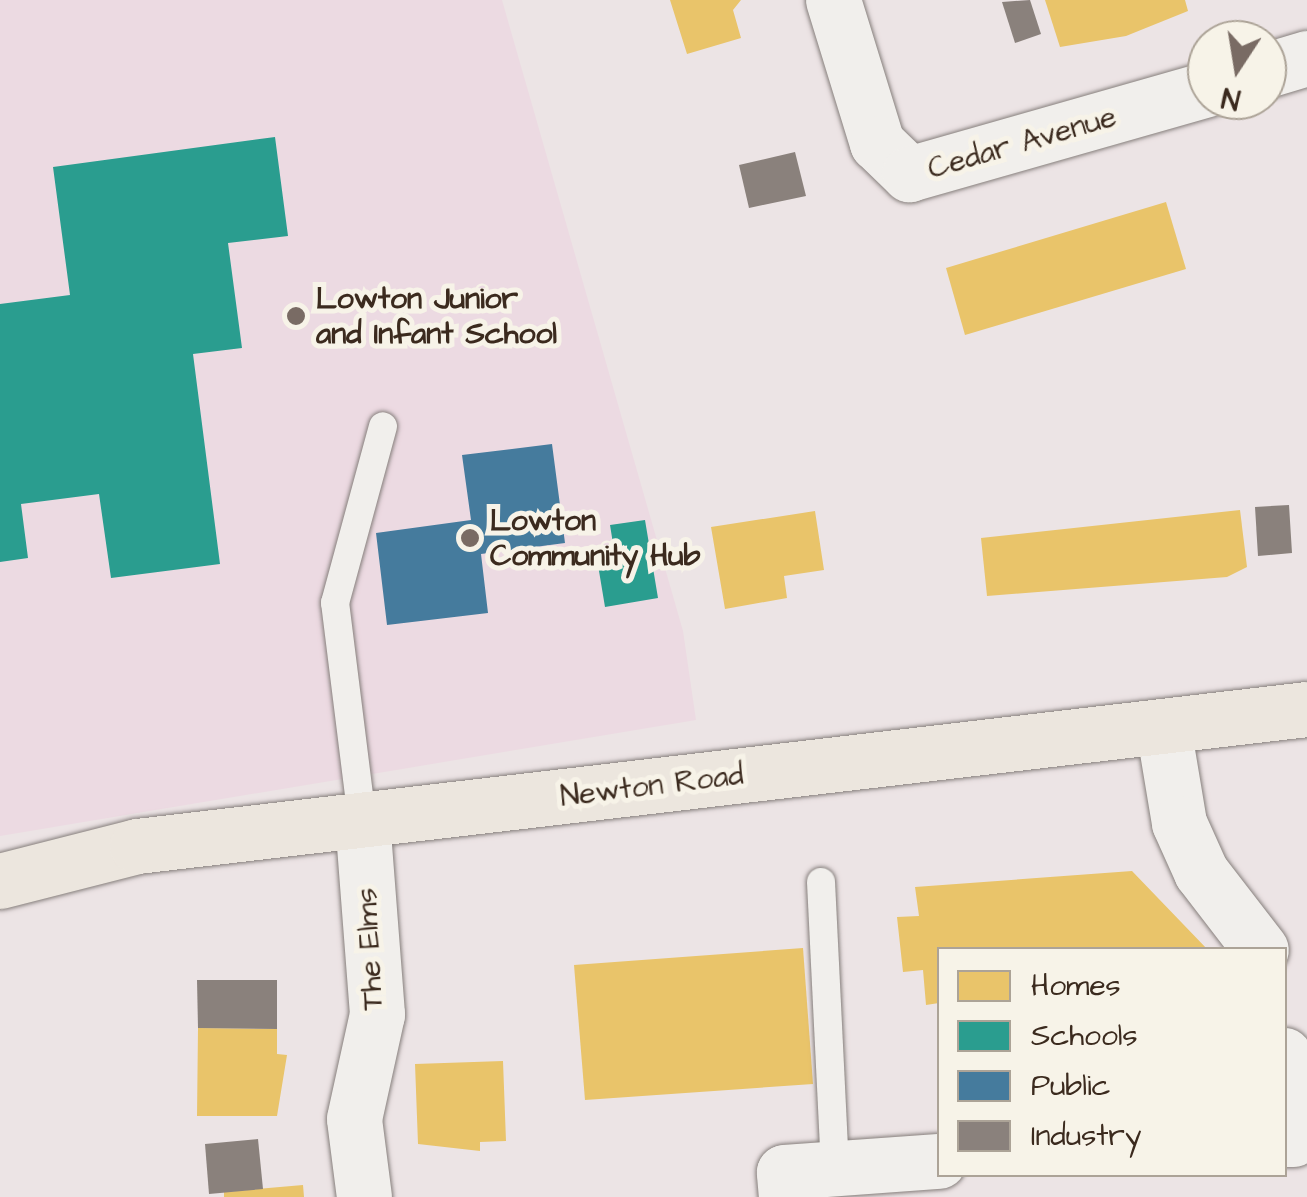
<!DOCTYPE html>
<style>
body{margin:0}
#map{position:relative;width:1307px;height:1197px;overflow:hidden;background:#ece4e5;font-family:"Architects Daughter",sans-serif}
div>[style]{position:absolute}
.built>*{inset:0;background:#ecdae2}
.homes>*{inset:0;background:#e9c46a}
.schools>*{inset:0;background:#2a9d8f}
.public>*{inset:0;background:#457b9d}
.industry>*{inset:0;background:#8a817c}
.roads{filter:drop-shadow(0 0 2px #867f7c) drop-shadow(0 0 2px #867f7c)}
.lane>*{height:28px;margin:-14px;padding:0 14px;transform-origin:14px;border-radius:14px;background:#f1efec}
.street>*{height:55px;margin:-27.5px;padding:0 27.5px;transform-origin:27.5px;border-radius:27.5px;background:#f1efec}
.primary>*{height:55px;margin:-27.5px;padding:0 27.5px;transform-origin:27.5px;border-radius:27.5px;background:#ece6de}
.dots>*{width:28px;height:28px;translate:-50% -50%;box-sizing:border-box;border:5px solid #f7f3e8;border-radius:50%}
span{translate:-50% -50%;white-space:nowrap;text-align:center;line-height:1.15;-webkit-text-stroke:10px #f7f3e8;paint-order:stroke}
.street-label{font-size:30px;color:#3b2a1e}
.poi-label{font-size:30px;color:#3b2a1e;font-weight:700}
.left{translate:0 -50%;text-align:left}
.legend{position:absolute;left:937px;top:947px;width:350px;height:230px;box-sizing:border-box;background:#f7f3e8;border:2px solid #aca397;margin:0;padding:12px 18px;list-style:none;font-size:30px;color:#3b2a1e}
.legend li{display:flex;align-items:center;gap:20px;height:50px}
.legend b{width:50px;border:2px solid #aca397}
.north{position:absolute;left:1187px;top:20px;width:100px;height:100px;box-sizing:border-box;background:#f7f3e8;border:2px solid #aca397;border-radius:50%;rotate:192deg;font-size:28px;font-weight:700;line-height:40px;text-align:center;color:#3b2a1e}
.north::after{content:'';display:block;margin:auto;width:35px;height:45px;background:#796b64;clip-path:polygon(50% 0,100% 100%,50% 72%,0 100%)}
</style>
<div id="map">
<div class="built">
<div style="clip-path:polygon(0 0,502px 0,683px 631px,696px 720px,0 836px)"></div>
</div>
<div class="homes">
<div style="clip-path:polygon(670px 0,741px 0,733px 10px,741px 38px,687px 54px)"></div>
<div style="clip-path:polygon(1045px 0,1185px 0,1188px 11px,1126px 36px,1060px 47px)"></div>
<div style="clip-path:polygon(1166px 202px,1186px 269px,965px 335px,946px 268px)"></div>
<div style="clip-path:polygon(1240px 510px,1247px 567px,1227px 577px,987px 596px,981px 538px)"></div>
<div style="clip-path:polygon(815px 511px,824px 570px,784px 576px,787px 598px,725px 609px,711px 527px)"></div>
<div style="clip-path:polygon(1132px 871px,1208px 950px,939px 950px,939px 1003px,926px 1005px,923px 970px,903px 972px,897px 917px,919px 916px,915px 887px)"></div>
<div style="clip-path:polygon(803px 948px,813px 1084px,585px 1100px,574px 965px)"></div>
<div style="clip-path:polygon(198px 1028px,277px 1029px,277px 1054px,287px 1055px,277px 1116px,197px 1116px)"></div>
<div style="clip-path:polygon(503px 1061px,506px 1141px,480px 1142px,480px 1151px,418px 1144px,415px 1064px)"></div>
<div style="clip-path:polygon(303px 1185px,304px 1197px,224px 1197px,224px 1192px)"></div>
</div>
<div class="schools">
<div style="clip-path:polygon(275px 137px,288px 236px,228px 243px,242px 348px,193px 354px,220px 564px,111px 578px,99px 494px,21px 504px,28px 558px,0 562px,0 304px,70px 295px,53px 167px)"></div>
<div style="clip-path:polygon(645px 520px,658px 598px,605px 607px,597px 559px,615px 556px,610px 525px)"></div>
</div>
<div class="public">
<div style="clip-path:polygon(552px 444px,565px 543px,481px 554px,488px 613px,387px 625px,376px 533px,471px 520px,462px 455px)"></div>
</div>
<div class="industry">
<div style="clip-path:polygon(1030px 0,1041px 34px,1015px 43px,1002px 2px)"></div>
<div style="clip-path:polygon(795px 152px,806px 196px,749px 208px,739px 165px)"></div>
<div style="clip-path:polygon(1289px 505px,1292px 553px,1258px 556px,1255px 507px)"></div>
<div style="clip-path:polygon(197px 980px,277px 980px,277px 1029px,198px 1028px)"></div>
<div style="clip-path:polygon(258px 1139px,263px 1189px,209px 1194px,205px 1144px)"></div>
</div>
<div class="roads">
<div class="lane">
<div style="left:362px;top:819px;width:218px;rotate:-97.1deg"></div>
<div style="left:335px;top:603px;width:183px;rotate:-74.8deg"></div>
<div style="left:821px;top:882px;width:285px;rotate:87.2deg"></div>
</div>
<div class="street">
<div style="left:833px;top:0;width:150px;rotate:72.9deg"></div>
<div style="left:877px;top:143px;width:45px;rotate:44.1deg"></div>
<div style="left:909px;top:174px;width:310px;rotate:-15.9deg"></div>
<div style="left:1267px;top:70px;width:42px;rotate:-16.7deg"></div>
<div style="left:1163px;top:727px;width:97px;rotate:80.5deg"></div>
<div style="left:1179px;top:823px;width:54px;rotate:65.8deg"></div>
<div style="left:1201px;top:872px;width:98px;rotate:52.4deg"></div>
<div style="left:362px;top:819px;width:196px;rotate:85.6deg"></div>
<div style="left:377px;top:1014px;width:107px;rotate:102.4deg"></div>
<div style="left:354px;top:1119px;width:79px;rotate:82.7deg"></div>
<div style="left:1284px;top:1055px;width:84px;rotate:83.9deg"></div>
<div style="left:1293px;top:1139px;width:9px;rotate:180deg"></div>
<div style="left:786px;top:1197px;width:25px;rotate:-95deg"></div>
<div style="left:784px;top:1172px;width:155px;rotate:-4.1deg"></div>
</div>
<div class="primary">
<div style="left:0;top:881px;width:141px;rotate:-14.3deg"></div>
<div style="left:137px;top:846px;width:1178px;rotate:-6.68deg"></div>
</div>
</div>
<div class="dots">
<div style="left:296px;top:316px;background:#796b64"></div>
<div style="left:470px;top:538px;background:#796b64"></div>
</div>
<div class="street-label">
<span style="left:1022px;top:143px;rotate:-16deg">Cedar Avenue</span>
<span style="left:652px;top:786px;rotate:-7deg">Newton Road</span>
<span style="left:370px;top:949px;rotate:-93deg">The Elms</span>
</div>
<div class="poi-label">
<span class="left" style="left:316px;top:316px">Lowton Junior<br>and Infant School</span>
<span class="left" style="left:490px;top:538px">Lowton<br>Community Hub</span>
</div>
<ul class="legend">
<li><b style="height:28px;background:#e9c46a"></b>Homes</li>
<li><b style="height:28px;background:#2a9d8f"></b>Schools</li>
<li><b style="height:28px;background:#457b9d"></b>Public</li>
<li><b style="height:28px;background:#8a817c"></b>Industry</li>
</ul>
<div class="north">N</div>
</div>
